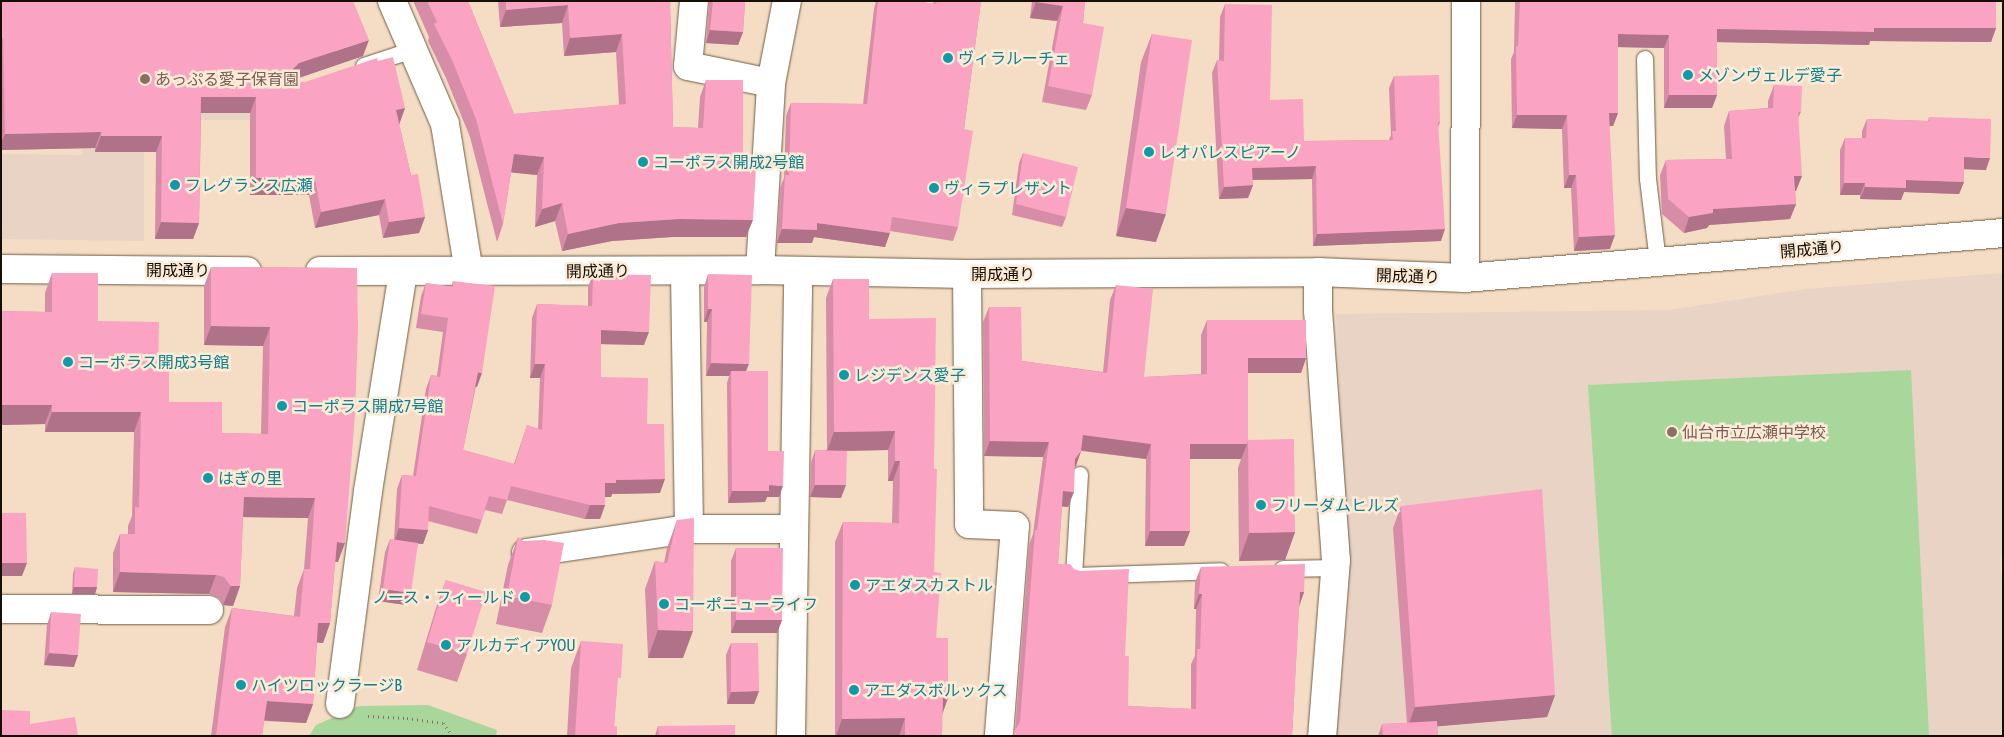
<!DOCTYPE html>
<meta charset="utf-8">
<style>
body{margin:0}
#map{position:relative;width:2004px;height:737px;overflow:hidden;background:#f4ddc4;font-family:"Asap Condensed","Noto Sans JP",sans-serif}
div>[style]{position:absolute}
.education>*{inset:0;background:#e8d3c5}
.green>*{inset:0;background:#a8d69b}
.path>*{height:3px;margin-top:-1.5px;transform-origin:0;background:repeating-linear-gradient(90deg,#837464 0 1px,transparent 0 5px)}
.roads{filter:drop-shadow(0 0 1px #6f5c46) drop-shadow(0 0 1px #6f5c46)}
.service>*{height:16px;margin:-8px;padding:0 8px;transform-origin:8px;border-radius:8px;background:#fff}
.minor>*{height:28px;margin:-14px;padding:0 14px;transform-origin:14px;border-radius:14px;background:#fff}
.tertiary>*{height:28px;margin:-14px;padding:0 14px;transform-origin:14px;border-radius:14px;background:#fff}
.wall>*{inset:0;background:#d78ca7}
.shaded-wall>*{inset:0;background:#af7288}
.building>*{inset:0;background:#faa3c2}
.dots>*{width:14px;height:14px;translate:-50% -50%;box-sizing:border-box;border:2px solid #feebd7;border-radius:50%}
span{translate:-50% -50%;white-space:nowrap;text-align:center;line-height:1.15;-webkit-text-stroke:5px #feebd7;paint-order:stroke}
.culture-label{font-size:16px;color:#0d838f}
.left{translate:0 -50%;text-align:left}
.right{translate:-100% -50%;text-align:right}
.education-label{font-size:16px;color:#785e54}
.street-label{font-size:16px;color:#160f07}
.frame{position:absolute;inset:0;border:2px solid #160f07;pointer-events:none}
</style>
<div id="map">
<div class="education">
<div style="clip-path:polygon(84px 1px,287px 120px,144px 120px,144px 241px,1px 239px,1px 154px,82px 155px)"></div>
<div style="clip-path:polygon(2003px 273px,2003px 550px,2000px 562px,2003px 585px,2003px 736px,1336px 736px,1349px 599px,1336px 314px,1669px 310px,1806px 289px)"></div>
</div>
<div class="green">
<div style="clip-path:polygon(1911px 370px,1929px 736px,1612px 736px,1588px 385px)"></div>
<div style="clip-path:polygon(428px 705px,497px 730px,496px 736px,309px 736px,316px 725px,359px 706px)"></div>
</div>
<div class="path">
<div style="left:368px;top:716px;width:39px;rotate:3deg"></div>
<div style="left:407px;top:718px;width:36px;rotate:8deg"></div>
<div style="left:443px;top:723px;width:16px;rotate:55deg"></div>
</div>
<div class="roads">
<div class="service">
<div style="left:1645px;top:59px;width:120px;rotate:88.6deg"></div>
<div style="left:1648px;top:179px;width:84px;rotate:83.1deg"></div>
<div style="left:364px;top:66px;width:52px;rotate:-18.1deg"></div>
<div style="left:1080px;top:475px;width:101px;rotate:93.4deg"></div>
<div style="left:1074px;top:576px;width:147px;rotate:-1.9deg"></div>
<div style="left:1283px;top:569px;width:53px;rotate:-1.1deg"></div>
</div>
<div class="minor">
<div style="left:392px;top:1px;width:134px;rotate:66.7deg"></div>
<div style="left:445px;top:124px;width:151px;rotate:80.8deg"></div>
<div style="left:694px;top:1px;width:65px;rotate:95.3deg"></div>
<div style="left:688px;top:66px;width:85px;rotate:11.6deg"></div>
<div style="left:760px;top:270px;width:187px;rotate:-86.6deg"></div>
<div style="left:771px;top:83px;width:84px;rotate:-79deg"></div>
<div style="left:1318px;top:272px;width:38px;rotate:90deg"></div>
<div style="left:1318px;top:310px;width:251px;rotate:85.9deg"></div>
<div style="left:1336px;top:560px;width:177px;rotate:94.5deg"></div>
<div style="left:967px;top:274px;width:250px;rotate:89.5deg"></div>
<div style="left:969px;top:524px;width:46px;rotate:2.5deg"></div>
<div style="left:1015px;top:526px;width:211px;rotate:94.4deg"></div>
<div style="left:1465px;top:278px;width:277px;rotate:-89.8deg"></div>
<div style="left:689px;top:529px;width:105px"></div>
<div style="left:526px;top:553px;width:165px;rotate:-8.4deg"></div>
<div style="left:689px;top:529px;width:258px;rotate:-90.9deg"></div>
<div style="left:1px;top:609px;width:208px;rotate:0.3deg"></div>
<div style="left:340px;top:704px;width:215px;rotate:-82.5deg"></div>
<div style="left:368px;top:491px;width:222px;rotate:-80.9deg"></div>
<div style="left:791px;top:736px;width:465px;rotate:-89.1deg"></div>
</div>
<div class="tertiary">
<div style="left:1px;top:269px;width:246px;rotate:0.5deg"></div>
<div style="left:320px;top:271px;width:440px;rotate:-0.1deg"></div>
<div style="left:760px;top:270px;width:207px;rotate:1.1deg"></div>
<div style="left:967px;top:274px;width:351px;rotate:-0.3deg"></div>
<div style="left:1318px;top:272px;width:147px;rotate:2.3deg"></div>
<div style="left:1465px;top:278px;width:540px;rotate:-4.78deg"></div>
</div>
</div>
<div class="wall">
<div style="clip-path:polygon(1px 1px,363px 56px,295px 79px,300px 82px,405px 108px,399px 124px,411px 175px,425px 217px,419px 233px,383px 238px,379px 215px,315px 228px,309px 195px,250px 195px,250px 113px,201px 113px,199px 223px,193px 239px,155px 239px,156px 152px,95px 152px,95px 148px,1px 150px)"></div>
<div style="clip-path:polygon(413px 1px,468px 1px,514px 114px,619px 105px,616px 52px,564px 56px,562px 23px,500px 27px,498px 1px,670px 1px,673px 127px,698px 128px,700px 97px,706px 80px,743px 169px,746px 237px,672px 237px,612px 241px,562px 251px,555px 221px,535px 227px,537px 175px,511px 172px,503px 224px,497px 242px,470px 137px,446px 78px,428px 41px,429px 37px)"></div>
<div style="clip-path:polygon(709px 1px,745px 1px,743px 32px,738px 45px,706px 43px)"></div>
<div style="clip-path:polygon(876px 1px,916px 1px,933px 4px,934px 1px,981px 1px,964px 129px,958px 227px,953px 241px,890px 231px,885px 247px,814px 237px,812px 243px,777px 243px,780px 188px,784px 178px,786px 116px,791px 103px,863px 104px,874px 9px)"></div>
<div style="clip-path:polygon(1032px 1px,1085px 1px,1083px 23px,1092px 95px,1086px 110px,1042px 102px,1057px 21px,1030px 18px)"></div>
<div style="clip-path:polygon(1515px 1px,1996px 1px,1996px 28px,1991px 42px,1870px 41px,1869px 45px,1717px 42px,1717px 95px,1712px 108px,1664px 108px,1664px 48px,1618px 47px,1618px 113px,1613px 126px,1609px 126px,1610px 249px,1574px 251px,1571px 188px,1564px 188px,1562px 129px,1512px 128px,1511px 59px,1514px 52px)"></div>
<div style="clip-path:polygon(1225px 4px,1270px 100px,1304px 141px,1389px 140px,1391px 135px,1389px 88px,1394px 76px,1440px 122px,1438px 128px,1441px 241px,1313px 246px,1312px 179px,1252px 180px,1253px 185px,1248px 198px,1219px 199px,1212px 73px,1217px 60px,1219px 60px,1220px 17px)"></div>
<div style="clip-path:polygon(1152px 34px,1156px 242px,1116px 236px,1141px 62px)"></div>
<div style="clip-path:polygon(1774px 85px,1801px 112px,1798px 118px,1796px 191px,1795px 191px,1796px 204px,1790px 219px,1709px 225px,1707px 228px,1684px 233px,1662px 214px,1660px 175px,1666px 160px,1726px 159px,1724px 126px,1729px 111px,1768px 108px,1768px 101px)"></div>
<div style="clip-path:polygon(1929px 117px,1986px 170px,1964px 169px,1964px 182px,1959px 194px,1904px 192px,1901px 200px,1860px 199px,1860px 195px,1840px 195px,1840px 150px,1845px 138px,1862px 138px,1862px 131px,1867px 119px,1928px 121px)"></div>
<div style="clip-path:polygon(1023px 153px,1066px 217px,1062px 227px,1012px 215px,1019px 163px)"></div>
<div style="clip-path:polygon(211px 267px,357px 268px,338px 562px,335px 562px,330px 623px,323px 643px,317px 642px,313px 704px,306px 723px,264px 721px,262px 736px,211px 736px,225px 627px,232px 608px,294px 616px,297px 588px,304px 569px,308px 518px,243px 517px,240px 586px,233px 606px,223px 605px,217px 597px,209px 594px,113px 592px,113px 553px,120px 534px,128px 534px,128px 526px,132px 516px,134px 432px,45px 432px,45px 424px,1px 425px,1px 311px,45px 312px,45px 293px,52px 273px,98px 321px,158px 371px,169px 402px,222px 433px,261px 434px,263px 346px,204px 345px,204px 286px)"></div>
<div style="clip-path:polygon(593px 274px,644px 345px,601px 344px,601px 377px,647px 424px,660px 493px,612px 494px,611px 497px,605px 497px,605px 505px,600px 519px,585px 519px,507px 500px,502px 514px,485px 510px,477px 534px,428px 521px,428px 530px,423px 544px,418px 543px,406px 605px,378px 601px,385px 552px,390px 539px,394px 540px,397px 489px,402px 475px,413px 476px,426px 389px,431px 375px,437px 376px,443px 332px,416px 328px,421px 296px,426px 283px,451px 287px,453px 281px,477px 387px,476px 386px,463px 450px,514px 464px,527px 425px,538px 429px,540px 378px,530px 378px,532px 318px,537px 304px,588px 306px,588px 287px)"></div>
<div style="clip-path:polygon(708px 274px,746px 371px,768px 451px,779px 497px,767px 497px,765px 502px,728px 503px,727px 383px,729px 376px,706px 376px,707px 322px,704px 322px,704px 287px)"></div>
<div style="clip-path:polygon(833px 279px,869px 319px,934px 469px,934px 572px,936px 638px,948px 698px,942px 713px,942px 736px,835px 736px,835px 542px,843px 522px,892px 523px,893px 481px,888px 481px,888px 450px,847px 451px,841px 498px,810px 497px,811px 463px,815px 450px,827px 450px,826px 298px)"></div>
<div style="clip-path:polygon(1116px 285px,1144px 377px,1201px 374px,1201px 335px,1207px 320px,1306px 358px,1301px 373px,1248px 373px,1248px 441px,1295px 532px,1285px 560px,1239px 561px,1238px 468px,1241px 459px,1190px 459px,1190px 531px,1184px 546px,1145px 546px,1146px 459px,1081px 451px,1075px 467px,1068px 507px,1062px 506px,1058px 564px,1125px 656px,1128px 706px,1191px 709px,1191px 664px,1195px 656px,1196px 609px,1194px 609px,1195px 582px,1201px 567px,1304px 592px,1299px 606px,1292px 736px,1013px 736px,1015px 731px,1029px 545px,1033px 534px,1043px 457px,984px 456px,983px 322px,989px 307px,1022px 361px,1103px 372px,1110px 300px)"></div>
<div style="clip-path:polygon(1401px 506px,1555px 695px,1547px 717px,1437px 726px,1438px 736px,1378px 736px,1382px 724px,1407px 723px,1393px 528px)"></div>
<div style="clip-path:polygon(677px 520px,683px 658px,648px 658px,645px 589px,655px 561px,664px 563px,667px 548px)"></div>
<div style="clip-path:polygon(518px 537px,552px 605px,542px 633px,496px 624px,508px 565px)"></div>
<div style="clip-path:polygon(736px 548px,782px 620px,777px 633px,731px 633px,731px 561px)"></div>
<div style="clip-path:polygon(75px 567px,97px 587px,95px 594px,72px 594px,73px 574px)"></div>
<div style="clip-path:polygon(446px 580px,467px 654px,457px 682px,417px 670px,436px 608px)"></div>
<div style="clip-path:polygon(51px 612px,74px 667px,44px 665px,47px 625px)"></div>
<div style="clip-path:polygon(581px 641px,617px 686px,614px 726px,617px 736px,567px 736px,571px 668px)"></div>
<div style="clip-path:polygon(731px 643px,759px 691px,754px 704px,727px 704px,726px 655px)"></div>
<div style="clip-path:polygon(658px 726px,735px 736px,655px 736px)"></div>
</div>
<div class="shaded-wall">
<div style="clip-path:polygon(1036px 2px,1063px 6px,1057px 21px,1030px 18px)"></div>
<div style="clip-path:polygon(568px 5px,562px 23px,500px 27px,506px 10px)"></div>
<div style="clip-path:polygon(1874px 28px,1996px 28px,1991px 42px,1870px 41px,1869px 45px,1712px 42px,1717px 29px)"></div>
<div style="clip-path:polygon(710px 30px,743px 32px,738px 45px,706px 43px)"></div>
<div style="clip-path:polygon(622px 34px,616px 52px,564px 56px,570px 38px)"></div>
<div style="clip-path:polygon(1618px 34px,1669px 35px,1664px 48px,1613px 47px)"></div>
<div style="clip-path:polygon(369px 40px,363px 56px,293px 80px,292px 70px,299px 63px)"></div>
<div style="clip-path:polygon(1669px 95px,1717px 95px,1712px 108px,1664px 108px)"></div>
<div style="clip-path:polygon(201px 97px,256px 97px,250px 113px,195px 113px)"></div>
<div style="clip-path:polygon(405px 108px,399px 125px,396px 110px)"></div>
<div style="clip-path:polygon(1609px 113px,1618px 113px,1613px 126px,1604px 126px)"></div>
<div style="clip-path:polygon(1517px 115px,1567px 115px,1562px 129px,1512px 128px)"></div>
<div style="clip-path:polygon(101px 132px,95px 148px,1px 150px,1px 143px,5px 134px)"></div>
<div style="clip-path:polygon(101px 136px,162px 136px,156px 152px,95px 152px)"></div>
<div style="clip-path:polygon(514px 154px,544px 157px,537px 175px,507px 172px)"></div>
<div style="clip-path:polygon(1964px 157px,1990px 158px,1986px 170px,1960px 169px)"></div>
<div style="clip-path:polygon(1316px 166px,1312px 179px,1247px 180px,1252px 168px)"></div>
<div style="clip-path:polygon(1569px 175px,1576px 175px,1571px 188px,1564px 188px)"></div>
<div style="clip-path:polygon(1794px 176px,1802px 176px,1796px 191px,1788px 192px)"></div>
<div style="clip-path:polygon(256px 178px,315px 178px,309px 195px,250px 195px)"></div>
<div style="clip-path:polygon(1906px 180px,1964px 182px,1959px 194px,1904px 192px,1901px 200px,1860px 199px,1865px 187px)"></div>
<div style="clip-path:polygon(1844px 183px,1865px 183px,1860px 195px,1840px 195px)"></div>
<div style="clip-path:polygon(1253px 185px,1248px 198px,1219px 199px,1224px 187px)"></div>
<div style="clip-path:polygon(385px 199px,379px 215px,315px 228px,321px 212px)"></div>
<div style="clip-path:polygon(562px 203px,555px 221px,535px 227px,542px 209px)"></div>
<div style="clip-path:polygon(1796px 204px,1790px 219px,1709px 225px,1707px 228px,1684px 233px,1689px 217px,1713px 209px)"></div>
<div style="clip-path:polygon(1126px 208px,1166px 214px,1156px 242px,1116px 236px)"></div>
<div style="clip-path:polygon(425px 217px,419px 233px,383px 238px,389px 222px)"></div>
<div style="clip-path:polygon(679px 219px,753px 220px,746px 237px,672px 237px,612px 241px,562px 251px,568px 234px,619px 223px)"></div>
<div style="clip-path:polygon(161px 222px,199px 223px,193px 239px,155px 239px)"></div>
<div style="clip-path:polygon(817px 223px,890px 233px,885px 247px,814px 237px,812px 243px,777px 243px,782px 229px)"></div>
<div style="clip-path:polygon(1445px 229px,1441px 241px,1313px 246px,1317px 234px)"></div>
<div style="clip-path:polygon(1615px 235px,1610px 249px,1574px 251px,1579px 237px)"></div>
<div style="clip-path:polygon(708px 309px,712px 309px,707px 322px,704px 322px)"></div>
<div style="clip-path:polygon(211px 326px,270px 327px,263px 346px,204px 345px)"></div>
<div style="clip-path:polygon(601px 330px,649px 332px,644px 345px,596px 344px)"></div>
<div style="clip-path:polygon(1248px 358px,1306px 358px,1301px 373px,1243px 373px)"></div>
<div style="clip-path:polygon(711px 363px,749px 364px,744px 376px,731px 371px,729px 376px,706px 376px)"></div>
<div style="clip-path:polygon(535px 364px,545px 364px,540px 378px,530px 378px)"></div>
<div style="clip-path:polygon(478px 372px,482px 373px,477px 387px,473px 386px)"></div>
<div style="clip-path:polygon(1px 405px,52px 405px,45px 424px,1px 425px)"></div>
<div style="clip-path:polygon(52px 412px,141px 412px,134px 432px,45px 432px)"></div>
<div style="clip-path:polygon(895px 431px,888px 450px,827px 451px,834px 432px)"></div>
<div style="clip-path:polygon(1083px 435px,1151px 444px,1146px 459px,1078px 450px)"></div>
<div style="clip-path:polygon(990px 441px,1049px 442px,1043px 457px,984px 456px)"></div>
<div style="clip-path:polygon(1190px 444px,1247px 444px,1241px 459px,1184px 459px)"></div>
<div style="clip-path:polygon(1081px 451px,1076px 466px,1070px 474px,1075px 459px)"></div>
<div style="clip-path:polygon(895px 461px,900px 461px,893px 481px,888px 481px)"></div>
<div style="clip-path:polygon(665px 479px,660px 493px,612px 494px,611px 497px,600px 497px,605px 483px,616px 480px)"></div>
<div style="clip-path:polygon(769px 485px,783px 486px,779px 497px,767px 497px,765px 502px,728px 503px,732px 491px)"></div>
<div style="clip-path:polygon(815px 485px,846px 485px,841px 498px,810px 497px)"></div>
<div style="clip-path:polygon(1063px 491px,1074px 492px,1068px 507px,1058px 506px)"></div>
<div style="clip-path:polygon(244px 497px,315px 498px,308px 518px,237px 517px)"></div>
<div style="clip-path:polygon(590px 505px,605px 505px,600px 519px,585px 519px)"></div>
<div style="clip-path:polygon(399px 528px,428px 530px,423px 544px,394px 542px)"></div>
<div style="clip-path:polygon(1150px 531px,1190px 531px,1184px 546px,1145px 546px)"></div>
<div style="clip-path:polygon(1295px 532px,1285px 560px,1239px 561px,1249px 533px)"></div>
<div style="clip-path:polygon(337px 542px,345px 543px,338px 562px,330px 562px)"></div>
<div style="clip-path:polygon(1px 563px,27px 563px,22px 576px,1px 576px)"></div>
<div style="clip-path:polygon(120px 572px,216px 575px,209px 594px,113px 592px)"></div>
<div style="clip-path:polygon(231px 586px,240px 586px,233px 606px,223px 605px)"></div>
<div style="clip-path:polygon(74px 587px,97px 587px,95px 594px,72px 594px)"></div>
<div style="clip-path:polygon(383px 589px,411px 593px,406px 605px,378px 601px)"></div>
<div style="clip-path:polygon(1300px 592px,1304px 592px,1299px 607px)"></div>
<div style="clip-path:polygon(1199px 594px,1202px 594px,1196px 609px,1194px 609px)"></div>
<div style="clip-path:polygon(736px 620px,782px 620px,777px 633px,731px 633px)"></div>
<div style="clip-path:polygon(318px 623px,330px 623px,323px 643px,311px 642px)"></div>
<div style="clip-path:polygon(658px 630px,693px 631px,683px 658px,648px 658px)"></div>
<div style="clip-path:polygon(49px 653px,78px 655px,74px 667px,44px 665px)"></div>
<div style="clip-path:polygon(759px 691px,754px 704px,727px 704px,731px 692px)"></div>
<div style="clip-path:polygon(1555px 695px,1547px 717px,1407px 729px,1415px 707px)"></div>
<div style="clip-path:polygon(943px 698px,948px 698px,941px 718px)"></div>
<div style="clip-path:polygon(267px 701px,313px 704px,306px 723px,260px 720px)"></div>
<div style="clip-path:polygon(905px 718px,899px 736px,836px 736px,842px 719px)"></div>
</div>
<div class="building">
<div style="clip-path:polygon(1px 1px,353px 1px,369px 40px,299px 63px,292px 70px,293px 76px,300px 82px,305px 82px,377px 58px,378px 61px,393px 57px,405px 108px,396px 110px,411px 175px,418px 174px,425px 217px,389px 222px,385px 199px,321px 212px,315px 178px,256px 178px,256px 97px,201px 97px,199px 223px,161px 222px,162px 136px,101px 136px,101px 132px,5px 134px,3px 38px,1px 38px)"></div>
<div style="clip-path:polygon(427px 1px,468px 1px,514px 114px,626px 104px,622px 34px,570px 38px,568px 5px,506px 10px,506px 1px,670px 1px,673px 127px,703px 128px,706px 80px,743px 80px,743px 169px,756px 169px,753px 220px,679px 219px,619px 223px,568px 234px,562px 203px,542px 209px,544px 157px,514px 154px,503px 224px,476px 119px,452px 60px,434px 24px,437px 22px)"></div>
<div style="clip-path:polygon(713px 1px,745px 1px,743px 32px,710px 30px)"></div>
<div style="clip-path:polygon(878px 1px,917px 1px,936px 4px,937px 1px,981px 1px,964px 129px,973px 131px,958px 227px,892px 217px,890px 233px,817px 223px,817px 230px,782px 229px,785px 175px,789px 175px,791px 103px,867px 104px)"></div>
<div style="clip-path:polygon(1036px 1px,1085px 1px,1083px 23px,1104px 27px,1092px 95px,1048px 86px,1063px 6px,1036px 2px)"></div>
<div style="clip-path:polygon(1520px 1px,1996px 1px,1996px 28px,1874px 28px,1874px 32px,1717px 29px,1717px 95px,1669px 95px,1669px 35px,1618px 34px,1618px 113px,1609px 113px,1615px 235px,1579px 237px,1576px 175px,1569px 175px,1567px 115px,1517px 115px,1516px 46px,1518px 46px)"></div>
<div style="clip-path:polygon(1225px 4px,1272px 5px,1270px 100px,1303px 99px,1304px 141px,1393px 140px,1392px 131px,1396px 131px,1394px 76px,1439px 75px,1440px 122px,1438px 122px,1445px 229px,1317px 234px,1316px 166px,1252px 168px,1253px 185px,1224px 187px,1217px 60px,1224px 61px)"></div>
<div style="clip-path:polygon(1152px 34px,1192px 40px,1166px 214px,1126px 208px)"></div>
<div style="clip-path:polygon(1774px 85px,1802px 86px,1801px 112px,1798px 112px,1802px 176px,1794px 176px,1796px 204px,1713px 209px,1713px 213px,1689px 217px,1668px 199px,1666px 160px,1732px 159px,1729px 111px,1773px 108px)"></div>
<div style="clip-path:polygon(1929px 117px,1991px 119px,1990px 158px,1964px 157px,1964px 182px,1906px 180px,1906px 188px,1865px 187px,1865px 183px,1844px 183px,1845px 138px,1866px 138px,1867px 119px,1929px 121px)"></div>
<div style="clip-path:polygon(1023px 153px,1078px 167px,1066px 217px,1016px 204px)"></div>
<div style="clip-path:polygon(211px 267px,357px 268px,358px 328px,355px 414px,345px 543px,337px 542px,330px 623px,318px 623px,313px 704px,267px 701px,262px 736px,216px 736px,232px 608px,300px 617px,304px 569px,310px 569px,315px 498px,244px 497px,240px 586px,231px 586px,224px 577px,216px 575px,120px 572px,120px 534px,135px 534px,135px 507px,139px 507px,141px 412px,52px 412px,52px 405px,1px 405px,1px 311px,52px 312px,52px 273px,98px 273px,98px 321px,159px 322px,158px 371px,169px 370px,169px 402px,222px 402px,222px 433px,268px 434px,270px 327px,211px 326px)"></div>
<div style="clip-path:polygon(593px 274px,651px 275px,649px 332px,601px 330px,601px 377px,648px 378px,647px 424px,664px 424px,665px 479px,616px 480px,616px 483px,605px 483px,605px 505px,590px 505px,511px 486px,507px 500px,489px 496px,482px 520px,429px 506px,428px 530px,399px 528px,402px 475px,416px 476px,431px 375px,440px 377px,448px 318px,421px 314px,426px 283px,453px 287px,453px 281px,495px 286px,482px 373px,478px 372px,463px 450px,515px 464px,527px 425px,542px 430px,545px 364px,535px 364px,537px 304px,592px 306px)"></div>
<div style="clip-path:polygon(708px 274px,752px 275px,749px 364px,711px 363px,712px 309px,708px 309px)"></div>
<div style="clip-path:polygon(833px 279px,869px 279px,869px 319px,936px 318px,934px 469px,937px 469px,934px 572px,941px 573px,936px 638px,948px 638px,948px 698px,943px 698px,942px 736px,905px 736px,905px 718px,842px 719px,843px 522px,899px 523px,900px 461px,895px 461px,895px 431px,834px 432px)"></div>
<div style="clip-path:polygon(1116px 285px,1153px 289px,1144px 377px,1207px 374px,1207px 320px,1306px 320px,1306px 358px,1248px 358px,1248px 441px,1247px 444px,1190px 444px,1190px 531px,1150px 531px,1151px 444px,1083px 435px,1081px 451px,1075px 459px,1074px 492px,1063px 491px,1058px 564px,1070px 564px,1074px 569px,1080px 571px,1129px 569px,1125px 656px,1129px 656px,1128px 706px,1196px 709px,1197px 649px,1200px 649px,1202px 594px,1199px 594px,1201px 567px,1305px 564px,1304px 592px,1300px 592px,1292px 736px,1014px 736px,1014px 732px,1020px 722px,1035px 530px,1037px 530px,1049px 442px,990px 441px,989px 307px,1021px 307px,1022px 361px,1107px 373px)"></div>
<div style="clip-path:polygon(731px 371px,768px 371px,768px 451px,784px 451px,783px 486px,769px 485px,769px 491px,732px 491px)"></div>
<div style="clip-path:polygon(1294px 439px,1295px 532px,1249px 533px,1248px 440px)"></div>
<div style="clip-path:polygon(815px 450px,847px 451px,846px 485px,815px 485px)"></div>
<div style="clip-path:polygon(1542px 489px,1555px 695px,1415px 707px,1401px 506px)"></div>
<div style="clip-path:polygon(1px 513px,26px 513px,27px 563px,1px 563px)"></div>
<div style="clip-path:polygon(694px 518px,693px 631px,658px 630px,655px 561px,667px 563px,677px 520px)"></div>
<div style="clip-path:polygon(518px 537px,523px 541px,544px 540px,564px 543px,552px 605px,507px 596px)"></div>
<div style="clip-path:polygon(390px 539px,418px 543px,411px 593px,383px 589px)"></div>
<div style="clip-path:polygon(736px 548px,783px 548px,782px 620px,736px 620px)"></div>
<div style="clip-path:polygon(75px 567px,98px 569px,97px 587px,74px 587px)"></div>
<div style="clip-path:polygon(446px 580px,486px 592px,467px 654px,427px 642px)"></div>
<div style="clip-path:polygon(51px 612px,81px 614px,78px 655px,49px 653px)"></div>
<div style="clip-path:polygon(581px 641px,623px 644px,621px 678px,618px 678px,614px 726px,617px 726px,617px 736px,575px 736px)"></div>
<div style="clip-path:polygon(731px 643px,758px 643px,759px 691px,731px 692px)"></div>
<div style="clip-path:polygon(1px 710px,30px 711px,30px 724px,75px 717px,78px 736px,1px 736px)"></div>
<div style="clip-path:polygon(1437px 721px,1438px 736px,1383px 736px,1382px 724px)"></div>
<div style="clip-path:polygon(735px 725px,735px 736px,659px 736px,658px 726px)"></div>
</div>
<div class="dots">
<div style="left:948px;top:58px;background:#0f9aa8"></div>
<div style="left:1688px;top:75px;background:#0f9aa8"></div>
<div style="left:145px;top:79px;background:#8d6e63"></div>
<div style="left:1149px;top:152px;background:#0f9aa8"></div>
<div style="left:643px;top:162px;background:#0f9aa8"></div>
<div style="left:175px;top:185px;background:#0f9aa8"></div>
<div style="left:934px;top:188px;background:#0f9aa8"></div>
<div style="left:68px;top:362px;background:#0f9aa8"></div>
<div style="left:844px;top:375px;background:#0f9aa8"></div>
<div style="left:282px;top:406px;background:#0f9aa8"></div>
<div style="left:1672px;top:432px;background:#8d6e63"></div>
<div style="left:208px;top:478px;background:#0f9aa8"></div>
<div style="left:1261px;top:505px;background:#0f9aa8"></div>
<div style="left:855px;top:585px;background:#0f9aa8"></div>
<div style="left:525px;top:597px;background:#0f9aa8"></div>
<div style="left:664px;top:604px;background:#0f9aa8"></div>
<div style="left:446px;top:645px;background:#0f9aa8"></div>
<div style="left:241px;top:685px;background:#0f9aa8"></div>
<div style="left:854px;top:690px;background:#0f9aa8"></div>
</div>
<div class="culture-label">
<span class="left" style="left:958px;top:58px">ヴィラルーチェ</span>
<span class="left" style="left:1698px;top:75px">メゾンヴェルデ愛子</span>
<span class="left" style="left:1159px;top:152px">レオパレスピアーノ</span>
<span class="left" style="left:653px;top:162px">コーポラス開成2号館</span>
<span class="left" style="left:185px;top:185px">フレグランス広瀬</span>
<span class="left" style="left:944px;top:188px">ヴィラプレザント</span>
<span class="left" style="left:78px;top:362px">コーポラス開成3号館</span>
<span class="left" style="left:854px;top:375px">レジデンス愛子</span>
<span class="left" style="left:292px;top:406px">コーポラス開成7号館</span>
<span class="left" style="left:218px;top:478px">はぎの里</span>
<span class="left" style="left:1271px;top:505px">フリーダムヒルズ</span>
<span class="left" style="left:865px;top:585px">アエダスカストル</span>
<span class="right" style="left:515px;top:597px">ノース・フィールド</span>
<span class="left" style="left:674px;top:604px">コーポニューライフ</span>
<span class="left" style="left:456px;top:645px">アルカディアYOU</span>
<span class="left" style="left:251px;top:685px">ハイツロックラージB</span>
<span class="left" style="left:864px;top:690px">アエダスボルックス</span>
</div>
<div class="education-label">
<span class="left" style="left:155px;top:79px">あっぷる愛子保育園</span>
<span class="left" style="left:1682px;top:432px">仙台市立広瀬中学校</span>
</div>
<div class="street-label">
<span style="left:1812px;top:249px;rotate:-5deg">開成通り</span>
<span style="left:178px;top:270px">開成通り</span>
<span style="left:598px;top:271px;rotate:-1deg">開成通り</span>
<span style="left:1003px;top:274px">開成通り</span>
<span style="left:1408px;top:276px;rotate:2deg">開成通り</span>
</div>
<div class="frame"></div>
</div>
